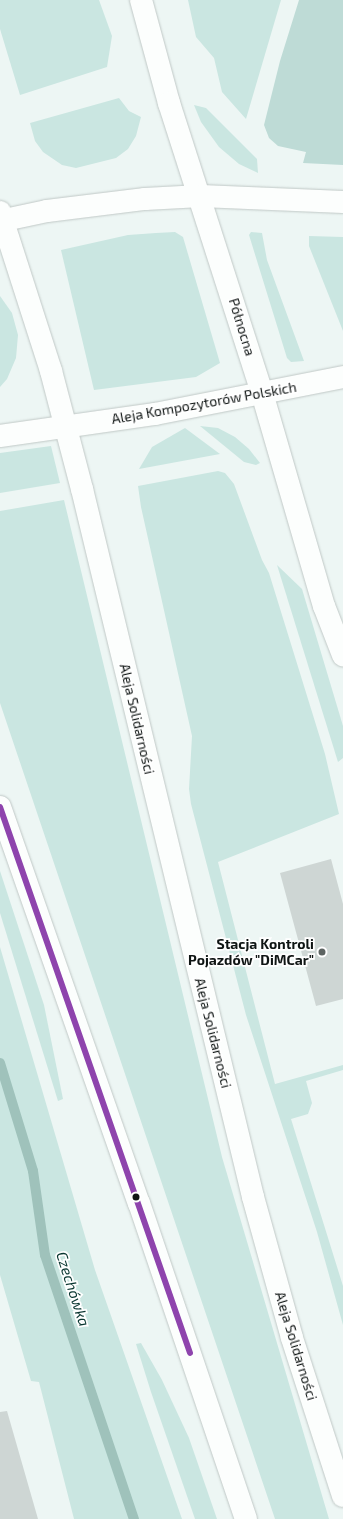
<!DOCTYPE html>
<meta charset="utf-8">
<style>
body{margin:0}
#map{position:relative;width:343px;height:1519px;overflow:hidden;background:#edf6f4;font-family:"Exo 2",sans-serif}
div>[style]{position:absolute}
.green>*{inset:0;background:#cae6e1}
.forest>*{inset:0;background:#bedbd6}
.stream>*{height:10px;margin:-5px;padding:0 5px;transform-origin:5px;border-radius:5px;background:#9fc2bb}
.building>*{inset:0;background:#ced6d4}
.roads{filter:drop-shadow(0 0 1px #c0c8c6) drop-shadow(0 0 1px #c0c8c6)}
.tertiary>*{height:22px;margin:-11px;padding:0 11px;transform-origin:11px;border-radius:11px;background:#fcfefd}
.primary>*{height:22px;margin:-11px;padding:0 11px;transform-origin:11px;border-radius:11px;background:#fcfefd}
.bus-1>*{height:6px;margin:-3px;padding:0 3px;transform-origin:3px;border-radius:3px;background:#8e44ad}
.dots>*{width:11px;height:11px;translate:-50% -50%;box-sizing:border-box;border:2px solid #fff;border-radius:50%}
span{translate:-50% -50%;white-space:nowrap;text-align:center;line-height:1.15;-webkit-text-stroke:3.5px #fff;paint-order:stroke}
.street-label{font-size:14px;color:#0f1514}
.poi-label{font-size:14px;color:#0f1514;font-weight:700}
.right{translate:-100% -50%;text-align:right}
.water-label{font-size:15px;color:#093630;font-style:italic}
</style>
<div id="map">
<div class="green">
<div style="clip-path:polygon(0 0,99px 0,112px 36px,107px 67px,20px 95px,0 29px)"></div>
<div style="clip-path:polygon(188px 0,281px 0,246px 119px,222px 92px,214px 58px,196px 37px)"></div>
<div style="clip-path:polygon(119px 98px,129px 111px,141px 117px,136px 136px,128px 149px,116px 158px,76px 168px,62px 165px,43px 152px,35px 141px,30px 123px)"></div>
<div style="clip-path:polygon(194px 105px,206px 108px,257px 159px,258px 173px,239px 164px,219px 147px,201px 122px)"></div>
<div style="clip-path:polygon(251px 232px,262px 233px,267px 260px,304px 361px,291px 362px,287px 358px,249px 235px)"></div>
<div style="clip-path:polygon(156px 233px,175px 232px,183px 237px,220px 363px,196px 377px,94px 390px,61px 250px,128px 235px)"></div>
<div style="clip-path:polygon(309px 236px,343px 237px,343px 331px,309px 246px)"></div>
<div style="clip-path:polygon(0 296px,12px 313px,18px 335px,16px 358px,7px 379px,0 387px)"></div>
<div style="clip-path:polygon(200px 426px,218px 428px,235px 437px,249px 449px,260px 463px,256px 465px,244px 462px)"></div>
<div style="clip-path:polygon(185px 428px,220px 454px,139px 469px,152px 447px)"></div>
<div style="clip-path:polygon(51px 446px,60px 483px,0 493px,0 453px)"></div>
<div style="clip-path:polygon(218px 471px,225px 473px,234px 484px,262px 560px,269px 573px,325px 754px,339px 814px,218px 862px,275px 1084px,343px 1065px,343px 1070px,306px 1081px,312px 1103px,308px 1114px,291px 1119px,343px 1286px,343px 1325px,317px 1232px,246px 1015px,191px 804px,189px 789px,192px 736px,141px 507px,138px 486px)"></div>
<div style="clip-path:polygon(64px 500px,222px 1157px,329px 1519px,275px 1519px,0 703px,0 511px)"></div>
<div style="clip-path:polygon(277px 565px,302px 589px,343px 726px,343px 758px,338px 762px)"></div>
<div style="clip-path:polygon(0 871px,44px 1005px,63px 1099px,58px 1101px,0 913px)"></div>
<div style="clip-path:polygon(0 947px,95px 1270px,182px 1519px,74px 1519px,39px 1382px,31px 1381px,0 1275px)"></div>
<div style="clip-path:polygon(141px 1343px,162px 1380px,189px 1438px,217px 1519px,195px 1519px,151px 1392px,136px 1344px)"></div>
</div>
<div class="forest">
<div style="clip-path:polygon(299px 0,343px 0,343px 165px,303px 163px,306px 152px,278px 146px,269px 138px,264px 125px,280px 61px)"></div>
</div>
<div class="stream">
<div style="left:0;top:1063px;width:113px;rotate:73deg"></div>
<div style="left:33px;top:1171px;width:85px;rotate:81.9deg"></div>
<div style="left:45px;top:1255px;width:279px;rotate:71.4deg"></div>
</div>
<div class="building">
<div style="clip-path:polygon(331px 859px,343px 904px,343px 999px,316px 1006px,280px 873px)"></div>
<div style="clip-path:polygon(7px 1411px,38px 1519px,0 1519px,0 1412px)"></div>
</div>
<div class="roads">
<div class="tertiary">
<div style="left:141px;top:0;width:107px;rotate:74.8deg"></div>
<div style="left:169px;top:103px;width:305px;rotate:72.2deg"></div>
<div style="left:262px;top:393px;width:222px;rotate:73.8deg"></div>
<div style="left:324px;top:606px;width:53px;rotate:68.8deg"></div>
<div style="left:0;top:221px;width:48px;rotate:-12deg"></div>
<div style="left:47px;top:211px;width:99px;rotate:-7deg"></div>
<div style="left:145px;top:199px;width:56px;rotate:-3.1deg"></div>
<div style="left:201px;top:196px;width:142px;rotate:2.4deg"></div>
<div style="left:0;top:436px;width:157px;rotate:-8.1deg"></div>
<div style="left:155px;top:414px;width:192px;rotate:-11.1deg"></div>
</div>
<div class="primary">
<div style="left:0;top:212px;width:167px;rotate:72.2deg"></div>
<div style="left:51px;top:371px;width:122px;rotate:75.3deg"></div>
<div style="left:82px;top:489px;width:728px;rotate:76.42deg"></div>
<div style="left:253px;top:1197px;width:146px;rotate:74.5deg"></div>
<div style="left:292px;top:1338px;width:166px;rotate:72.1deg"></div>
<div style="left:0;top:807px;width:420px;rotate:70.7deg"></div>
<div style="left:139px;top:1203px;width:334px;rotate:71.3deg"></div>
</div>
</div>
<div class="bus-1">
<div style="left:0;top:807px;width:578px;rotate:70.81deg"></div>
</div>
<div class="dots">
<div style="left:322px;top:952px;background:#5d6462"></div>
<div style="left:136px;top:1197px;background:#0f1514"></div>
</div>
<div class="street-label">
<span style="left:242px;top:327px;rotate:73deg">Północna</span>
<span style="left:204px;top:403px;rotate:-10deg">Aleja Kompozytorów Polskich</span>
<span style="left:137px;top:719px;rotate:77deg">Aleja Solidarności</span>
<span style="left:213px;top:1033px;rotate:76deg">Aleja Solidarności</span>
<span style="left:296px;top:1346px;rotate:73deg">Aleja Solidarności</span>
</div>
<div class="poi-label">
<span class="right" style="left:314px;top:952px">Stacja Kontroli<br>Pojazdów "DiMCar"</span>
</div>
<div class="water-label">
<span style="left:73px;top:1289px;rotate:72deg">Czechówka</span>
</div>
</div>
